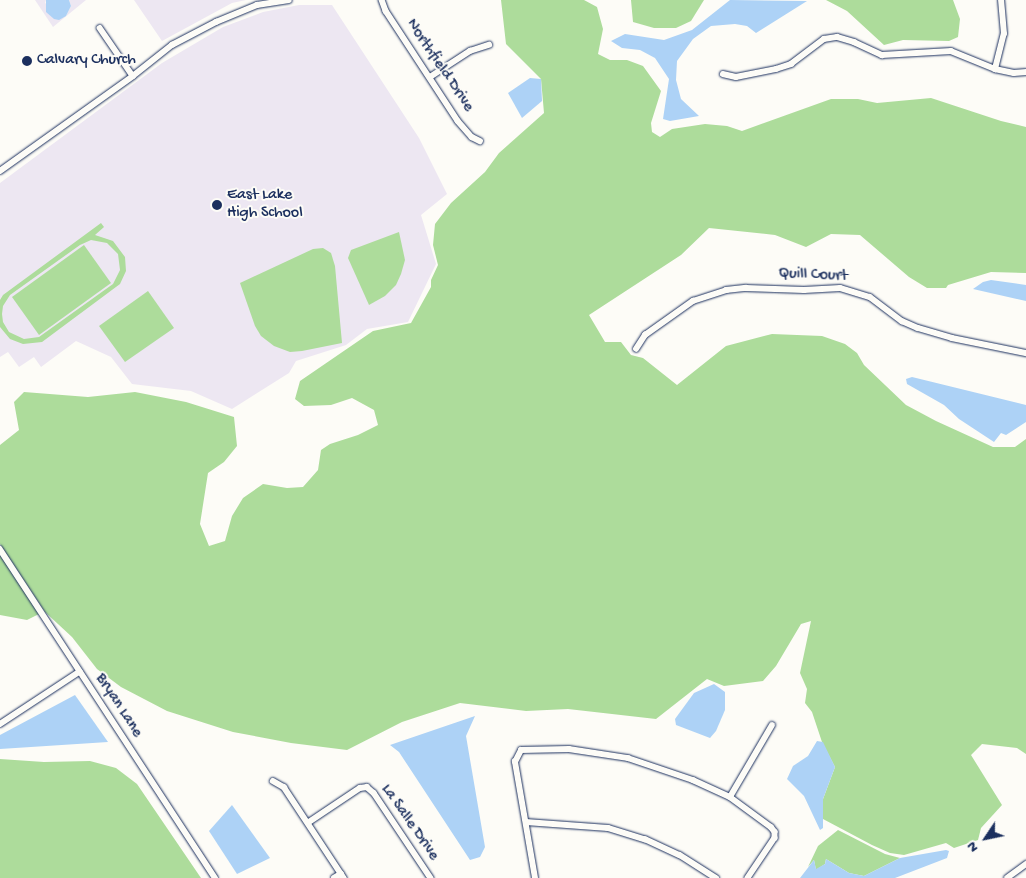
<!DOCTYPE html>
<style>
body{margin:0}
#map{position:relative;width:1026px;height:878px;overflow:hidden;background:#fdfcf7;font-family:"Gochi Hand",sans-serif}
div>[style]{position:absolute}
.built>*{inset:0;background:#ede7f2}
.green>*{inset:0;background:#addc9b}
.water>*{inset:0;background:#add2f6}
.roads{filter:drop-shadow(0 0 1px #1b2f5e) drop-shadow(0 0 1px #1b2f5e)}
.minor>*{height:5.5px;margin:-2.75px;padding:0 2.75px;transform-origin:2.75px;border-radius:2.75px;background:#fdfcf7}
.dots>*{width:14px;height:14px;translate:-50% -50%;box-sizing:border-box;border:2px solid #fdfcf7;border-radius:50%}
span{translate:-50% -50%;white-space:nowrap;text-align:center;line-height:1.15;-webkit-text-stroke:4px #fdfcf7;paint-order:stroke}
.poi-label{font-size:16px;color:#1b2f5e}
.left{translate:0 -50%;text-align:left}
.street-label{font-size:16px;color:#1b2f5e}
.north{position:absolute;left:961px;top:813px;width:50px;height:50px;-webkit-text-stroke:4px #fdfcf7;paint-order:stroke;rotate:236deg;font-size:14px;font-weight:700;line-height:20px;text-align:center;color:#1b2f5e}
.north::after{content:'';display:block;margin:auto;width:18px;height:22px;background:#1b2f5e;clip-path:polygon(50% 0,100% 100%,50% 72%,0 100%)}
</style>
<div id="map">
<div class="built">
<div style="clip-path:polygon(35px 0,46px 0,45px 3px,66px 16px,71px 6px,69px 0,86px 0,53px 27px)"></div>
<div style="clip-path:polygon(134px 0,246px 0,232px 3px,162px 41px)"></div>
<div style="clip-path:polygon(299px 5px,332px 5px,419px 138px,447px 194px,421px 215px,436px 264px,408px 322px,367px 329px,346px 345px,296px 361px,289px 373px,232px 409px,191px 391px,132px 384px,111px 357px,76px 341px,41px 367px,34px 357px,19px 367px,8px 352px,0 357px,0 183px,162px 63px,223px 27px,263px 12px)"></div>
</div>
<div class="green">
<div style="clip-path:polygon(501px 0,584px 0,597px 7px,603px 29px,598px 54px,610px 60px,627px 60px,643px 66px,661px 91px,651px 123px,652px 132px,660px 137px,672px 129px,705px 124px,727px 126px,742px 131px,831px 99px,858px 99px,877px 103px,931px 98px,1001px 121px,1026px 127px,1026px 273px,991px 272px,948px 285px,946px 288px,927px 288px,909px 277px,860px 235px,831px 234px,806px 247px,775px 235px,709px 228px,681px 255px,589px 315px,605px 342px,621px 342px,631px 355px,643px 358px,677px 385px,726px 346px,772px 334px,822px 336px,845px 344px,857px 353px,864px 365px,906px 405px,936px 421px,993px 447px,1015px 447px,1026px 439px,1026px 754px,1017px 748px,982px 744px,971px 755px,1002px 805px,981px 828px,978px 840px,954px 848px,946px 843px,904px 855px,890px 853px,872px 845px,823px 819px,823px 799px,835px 767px,822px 742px,812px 712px,805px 703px,807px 689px,800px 673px,811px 621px,801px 624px,776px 666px,763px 681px,724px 686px,707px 679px,656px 719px,568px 709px,526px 711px,460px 703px,402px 722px,347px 750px,291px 743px,233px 732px,167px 711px,121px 687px,97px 669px,72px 637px,45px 612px,0 544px,0 445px,19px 430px,14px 402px,24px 392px,88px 397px,135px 392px,186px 402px,234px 417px,237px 446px,224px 462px,208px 473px,200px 524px,209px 546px,225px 541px,232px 516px,243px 498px,263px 484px,287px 488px,303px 487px,318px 470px,321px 450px,330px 444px,358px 435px,378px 425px,374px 410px,352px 398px,331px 405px,304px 406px,295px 399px,300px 381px,373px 331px,411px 323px,431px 287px,431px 280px,438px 265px,433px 245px,435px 224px,451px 203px,485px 172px,499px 153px,544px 113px,541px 79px,506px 44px)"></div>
<div style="clip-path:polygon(631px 0,704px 0,691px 21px,676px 28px,654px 28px,633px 22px)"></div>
<div style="clip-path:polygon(826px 0,953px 0,960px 19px,958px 37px,949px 41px,903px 40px,884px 45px,847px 11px)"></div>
<div style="clip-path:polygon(evenodd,101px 223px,104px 227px,95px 235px,113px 241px,125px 257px,126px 271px,120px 284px,42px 342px,23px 344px,10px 339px,0 327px,0 300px,3px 295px,101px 223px,91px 240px,107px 243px,118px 254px,120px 270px,113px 284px,39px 337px,24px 339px,9px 332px,3px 322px,2px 314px,3px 306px,10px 295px,80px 245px,91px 240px)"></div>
<div style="clip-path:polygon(399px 232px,405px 260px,401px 274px,396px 285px,385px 296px,369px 305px,348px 258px,351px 250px)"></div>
<div style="clip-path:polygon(84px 245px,111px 283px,39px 335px,12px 297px)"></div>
<div style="clip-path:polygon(323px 248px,331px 253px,335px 266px,342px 343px,302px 351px,290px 352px,274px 346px,261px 336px,255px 326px,240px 283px,313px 249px)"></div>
<div style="clip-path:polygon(148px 291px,174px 328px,125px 362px,99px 326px)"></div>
<div style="clip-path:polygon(0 555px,10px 569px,39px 614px,27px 620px,0 615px)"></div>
<div style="clip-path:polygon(0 759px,44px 762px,90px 761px,116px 768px,137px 784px,201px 878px,0 878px)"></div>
<div style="clip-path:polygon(838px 830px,885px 854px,900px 858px,864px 876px,849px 873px,826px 859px,825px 864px,816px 870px,814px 860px,808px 867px,818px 846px)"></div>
</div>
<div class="water">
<div style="clip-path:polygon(46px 0,69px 0,71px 6px,66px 16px,59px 20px,54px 19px,46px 12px)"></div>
<div style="clip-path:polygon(730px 0,807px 1px,756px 33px,747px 26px,735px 24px,711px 26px,693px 39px,677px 61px,676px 80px,681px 99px,699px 116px,670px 121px,663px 119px,669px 79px,655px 58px,640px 50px,622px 48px,611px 41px,625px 34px,664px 40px,692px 30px)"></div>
<div style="clip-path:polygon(530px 78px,541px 79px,542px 101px,522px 118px,508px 93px)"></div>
<div style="clip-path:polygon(991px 280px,1026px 285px,1026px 301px,973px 289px,983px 282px)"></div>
<div style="clip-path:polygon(912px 377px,1026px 405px,1026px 422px,1006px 435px,1001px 433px,994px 442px,959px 419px,944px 405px,907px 384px,906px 379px)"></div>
<div style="clip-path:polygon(714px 684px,725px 692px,725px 710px,716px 731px,710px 738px,676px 725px,675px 719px,694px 693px)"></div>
<div style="clip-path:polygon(75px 695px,108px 742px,0 749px,0 735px)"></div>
<div style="clip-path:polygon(475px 716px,466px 736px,485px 847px,480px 857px,470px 860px,399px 752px,390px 745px)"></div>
<div style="clip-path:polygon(817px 741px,823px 742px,835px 767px,823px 799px,823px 828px,820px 830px,804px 796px,787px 779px,793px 766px,808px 756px)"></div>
<div style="clip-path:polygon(232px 805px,270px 858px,237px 874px,209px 831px)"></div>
<div style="clip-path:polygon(946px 850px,949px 851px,947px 858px,895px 878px,800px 878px,814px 860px,816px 869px,825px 864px,826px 859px,849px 873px,864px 876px,900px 858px)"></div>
</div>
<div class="roads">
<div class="minor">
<div style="left:382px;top:0;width:12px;rotate:70deg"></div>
<div style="left:386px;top:11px;width:131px;rotate:56.8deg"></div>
<div style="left:458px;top:121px;width:21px;rotate:49deg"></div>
<div style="left:472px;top:137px;width:9px;rotate:27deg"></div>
<div style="left:100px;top:28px;width:58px;rotate:55.5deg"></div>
<div style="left:995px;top:69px;width:36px;rotate:-76deg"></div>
<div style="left:1004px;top:34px;width:34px;rotate:-95deg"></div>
<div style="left:723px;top:74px;width:13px;rotate:13deg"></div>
<div style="left:736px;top:77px;width:41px;rotate:-11.3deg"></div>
<div style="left:776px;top:69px;width:16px;rotate:-18deg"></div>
<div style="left:791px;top:64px;width:41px;rotate:-37.1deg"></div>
<div style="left:824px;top:39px;width:13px;rotate:-9deg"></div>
<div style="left:837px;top:37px;width:18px;rotate:16deg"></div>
<div style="left:854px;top:42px;width:31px;rotate:25deg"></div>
<div style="left:882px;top:55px;width:69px;rotate:-3.3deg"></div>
<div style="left:951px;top:51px;width:48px;rotate:22.2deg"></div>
<div style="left:995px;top:69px;width:19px;rotate:12deg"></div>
<div style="left:1014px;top:73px;width:12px;rotate:-5deg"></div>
<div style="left:430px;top:77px;width:48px;rotate:-33deg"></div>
<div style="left:470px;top:51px;width:20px;rotate:-18deg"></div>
<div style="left:0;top:171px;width:163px;rotate:-35.5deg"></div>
<div style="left:133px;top:76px;width:50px;rotate:-38.5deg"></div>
<div style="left:172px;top:45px;width:50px;rotate:-27.6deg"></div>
<div style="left:216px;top:22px;width:44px;rotate:-22.5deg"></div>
<div style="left:257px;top:5px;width:32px;rotate:-9deg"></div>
<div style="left:636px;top:349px;width:17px;rotate:-57deg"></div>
<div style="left:645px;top:335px;width:59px;rotate:-35.3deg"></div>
<div style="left:693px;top:301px;width:35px;rotate:-18deg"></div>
<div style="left:726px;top:290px;width:20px;rotate:-6deg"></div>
<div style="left:746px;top:288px;width:58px;rotate:2deg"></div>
<div style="left:804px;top:290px;width:36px;rotate:-3deg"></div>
<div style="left:840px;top:288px;width:31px;rotate:17deg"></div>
<div style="left:870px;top:297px;width:40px;rotate:37deg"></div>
<div style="left:902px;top:321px;width:17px;rotate:24deg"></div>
<div style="left:918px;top:328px;width:35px;rotate:16deg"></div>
<div style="left:952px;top:338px;width:76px;rotate:11.5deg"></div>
<div style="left:0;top:549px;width:393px;rotate:56.8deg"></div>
<div style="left:0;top:724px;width:95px;rotate:-33.4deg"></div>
<div style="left:273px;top:781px;width:13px;rotate:29deg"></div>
<div style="left:284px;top:787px;width:109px;rotate:56.6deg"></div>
<div style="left:730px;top:797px;width:83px;rotate:-59.7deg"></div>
<div style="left:309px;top:822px;width:61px;rotate:-33.7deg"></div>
<div style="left:360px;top:788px;width:7px;rotate:-8deg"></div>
<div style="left:367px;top:787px;width:9px;rotate:41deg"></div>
<div style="left:374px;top:793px;width:102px;rotate:56.2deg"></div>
<div style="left:526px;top:822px;width:82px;rotate:4.2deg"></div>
<div style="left:608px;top:828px;width:39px;rotate:17deg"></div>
<div style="left:645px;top:839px;width:38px;rotate:25deg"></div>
<div style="left:680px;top:855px;width:43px;rotate:32.6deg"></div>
<div style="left:334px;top:878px;width:8px;rotate:-30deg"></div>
<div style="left:535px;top:878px;width:118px;rotate:-99.8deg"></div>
<div style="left:515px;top:762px;width:13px;rotate:-63deg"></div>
<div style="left:521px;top:750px;width:48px;rotate:-1.2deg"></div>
<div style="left:569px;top:749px;width:60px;rotate:8.7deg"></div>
<div style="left:628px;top:758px;width:69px;rotate:18.7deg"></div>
<div style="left:693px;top:780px;width:41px;rotate:24.7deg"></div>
<div style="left:730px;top:797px;width:51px;rotate:36.2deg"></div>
<div style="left:771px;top:827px;width:6px;rotate:51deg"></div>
<div style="left:775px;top:832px;width:6px;rotate:90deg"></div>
<div style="left:775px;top:838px;width:48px;rotate:124deg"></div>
<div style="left:1007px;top:878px;width:24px;rotate:-36deg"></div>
</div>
</div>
<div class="dots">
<div style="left:27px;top:61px;background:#1b2f5e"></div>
<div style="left:217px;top:205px;background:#1b2f5e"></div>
</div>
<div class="poi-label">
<span class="left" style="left:37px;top:61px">Calvary Church</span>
<span class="left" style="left:227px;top:205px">East Lake<br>High School</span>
</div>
<div class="street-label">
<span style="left:439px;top:66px;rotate:56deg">Northfield Drive</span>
<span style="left:813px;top:276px;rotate:2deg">Quill Court</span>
<span style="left:118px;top:706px;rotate:57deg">Bryan Lane</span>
<span style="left:409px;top:823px;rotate:55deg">La Salle Drive</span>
</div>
<div class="north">N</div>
</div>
